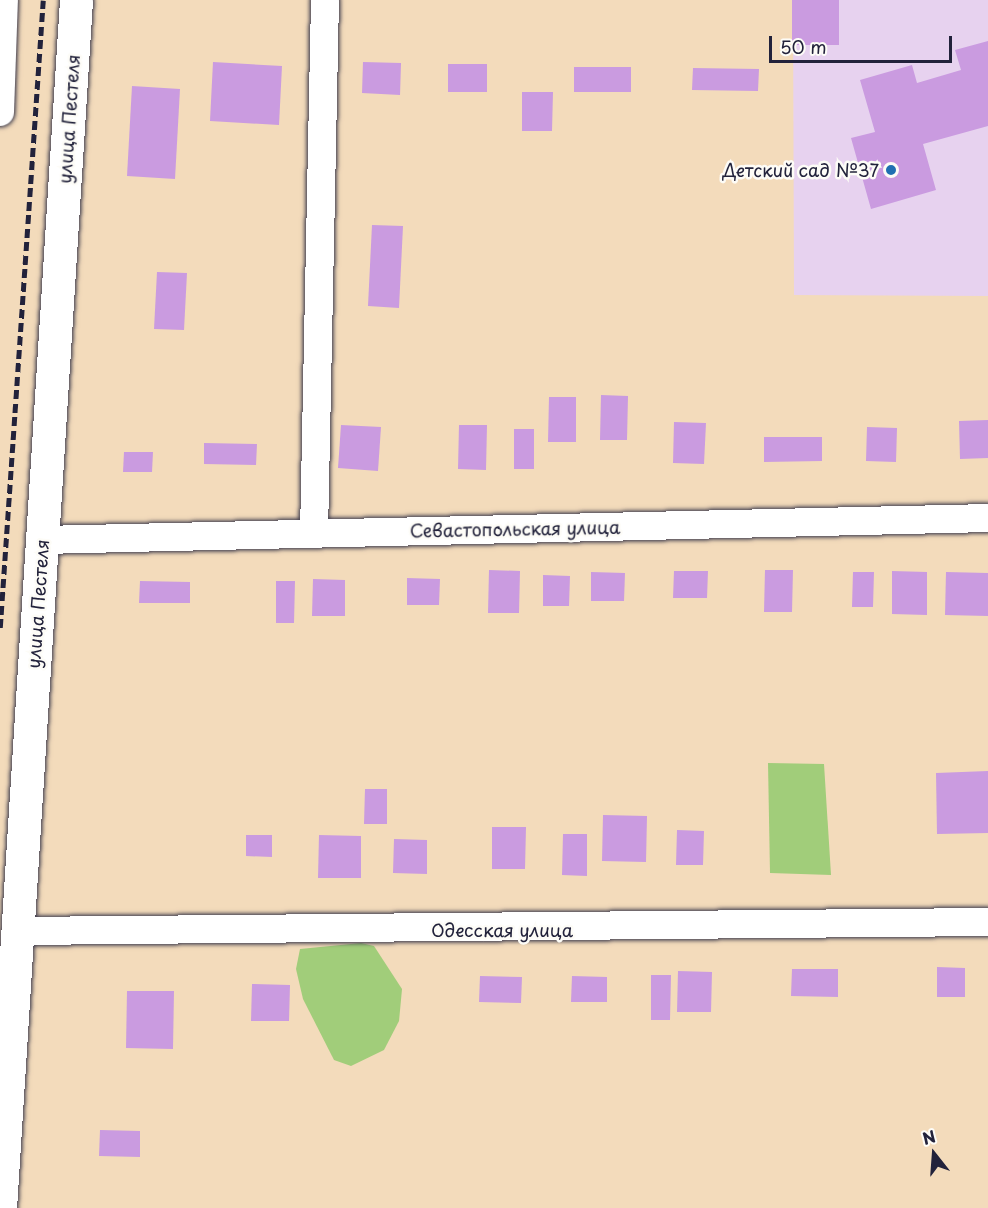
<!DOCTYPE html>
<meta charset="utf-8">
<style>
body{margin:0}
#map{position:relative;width:988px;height:1208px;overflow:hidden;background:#f3dbbb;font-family:"Playpen Sans",sans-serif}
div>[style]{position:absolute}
.built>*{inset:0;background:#e7d2ef}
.green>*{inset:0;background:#a1cd7a}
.building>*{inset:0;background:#ca9be0}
.roads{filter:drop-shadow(0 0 2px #413e4e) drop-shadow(0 0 2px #413e4e)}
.minor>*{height:28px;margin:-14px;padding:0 14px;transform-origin:14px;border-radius:14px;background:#fff}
.major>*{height:33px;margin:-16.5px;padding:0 16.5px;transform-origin:16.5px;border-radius:16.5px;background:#fff}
.rail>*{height:4.5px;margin-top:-2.25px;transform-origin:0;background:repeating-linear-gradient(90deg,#22223b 0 9px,transparent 0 13.5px)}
.dots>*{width:16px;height:16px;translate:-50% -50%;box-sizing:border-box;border:3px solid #fdfcf7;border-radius:50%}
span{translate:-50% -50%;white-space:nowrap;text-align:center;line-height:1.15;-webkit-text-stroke:5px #fdfcf7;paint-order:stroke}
.street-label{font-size:18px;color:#22223b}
.poi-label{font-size:18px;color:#22223b}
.right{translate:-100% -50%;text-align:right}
.north{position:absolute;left:904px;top:1124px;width:60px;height:60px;-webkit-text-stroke:4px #fdfcf7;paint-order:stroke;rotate:343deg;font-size:16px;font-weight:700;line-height:24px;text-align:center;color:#22223b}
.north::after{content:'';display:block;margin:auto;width:21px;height:27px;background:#22223b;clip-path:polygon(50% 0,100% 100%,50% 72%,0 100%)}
.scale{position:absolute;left:769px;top:36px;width:183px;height:27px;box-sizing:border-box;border:3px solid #22223b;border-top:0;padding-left:8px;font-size:18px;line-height:21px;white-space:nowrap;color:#22223b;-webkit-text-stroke:4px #fdfcf7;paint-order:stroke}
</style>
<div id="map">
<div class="built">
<div style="clip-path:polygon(793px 0,988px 0,988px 296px,794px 295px)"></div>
</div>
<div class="green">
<div style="clip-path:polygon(768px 763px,824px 764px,831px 875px,770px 873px)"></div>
<div style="clip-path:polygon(361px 943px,374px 946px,402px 989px,399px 1021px,384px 1050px,351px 1066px,334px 1060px,303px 999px,296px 969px,300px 949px)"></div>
</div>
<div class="building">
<div style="clip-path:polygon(792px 0,839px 0,839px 45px,792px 45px)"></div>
<div style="clip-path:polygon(988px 41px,988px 126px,923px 144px,936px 190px,871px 209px,851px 138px,875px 132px,860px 80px,912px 65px,917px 83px,961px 70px,955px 50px)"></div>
<div style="clip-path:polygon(213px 62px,282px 66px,279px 125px,210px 121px)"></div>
<div style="clip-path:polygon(363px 62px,401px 63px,400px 95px,362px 93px)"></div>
<div style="clip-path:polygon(448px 64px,487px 64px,487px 92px,448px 92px)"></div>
<div style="clip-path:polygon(574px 67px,631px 67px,631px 92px,574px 92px)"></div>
<div style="clip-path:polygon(693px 68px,759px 69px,758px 91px,692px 90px)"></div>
<div style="clip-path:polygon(132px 86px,180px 89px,175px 179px,127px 176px)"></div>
<div style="clip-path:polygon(522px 92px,553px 92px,552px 131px,522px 131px)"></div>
<div style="clip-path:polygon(372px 225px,403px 226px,399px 308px,368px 306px)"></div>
<div style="clip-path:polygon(157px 272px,187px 273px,184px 330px,154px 329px)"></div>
<div style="clip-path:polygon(601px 395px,628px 396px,627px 440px,600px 440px)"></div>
<div style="clip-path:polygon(549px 397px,576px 397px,576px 442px,548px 442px)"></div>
<div style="clip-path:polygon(988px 420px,988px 458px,960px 459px,959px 421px)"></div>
<div style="clip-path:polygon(674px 422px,706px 423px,704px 464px,673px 463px)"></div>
<div style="clip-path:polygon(341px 425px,381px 427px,378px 471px,338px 468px)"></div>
<div style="clip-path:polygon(459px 425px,487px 425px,486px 470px,458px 469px)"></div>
<div style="clip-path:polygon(867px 427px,897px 428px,896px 462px,866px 461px)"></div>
<div style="clip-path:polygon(514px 429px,534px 429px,534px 469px,514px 469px)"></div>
<div style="clip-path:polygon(764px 437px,822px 437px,822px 461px,764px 462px)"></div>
<div style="clip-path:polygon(204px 443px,257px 444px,256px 465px,204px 464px)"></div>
<div style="clip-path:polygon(124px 452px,153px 452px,152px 472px,123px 472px)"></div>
<div style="clip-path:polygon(489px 570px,520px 571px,519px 613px,488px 613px)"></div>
<div style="clip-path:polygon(765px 570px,793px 570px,792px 612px,764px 612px)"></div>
<div style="clip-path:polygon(674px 571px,708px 571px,707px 598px,673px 598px)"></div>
<div style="clip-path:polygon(892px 571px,927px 572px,927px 615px,892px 614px)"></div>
<div style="clip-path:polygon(591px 572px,625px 573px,624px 601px,591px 601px)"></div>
<div style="clip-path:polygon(853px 572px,874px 572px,873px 607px,852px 607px)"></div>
<div style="clip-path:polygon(946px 572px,988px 573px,988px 616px,945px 615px)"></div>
<div style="clip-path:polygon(543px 575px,570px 576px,569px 606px,543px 606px)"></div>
<div style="clip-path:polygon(407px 578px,440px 579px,439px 605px,407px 605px)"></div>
<div style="clip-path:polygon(313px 579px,345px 580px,345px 616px,312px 616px)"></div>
<div style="clip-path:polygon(140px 581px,190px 582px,190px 603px,139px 603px)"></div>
<div style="clip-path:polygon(276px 581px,295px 581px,294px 623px,276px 623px)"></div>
<div style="clip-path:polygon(988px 771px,988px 833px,937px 834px,936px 773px)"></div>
<div style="clip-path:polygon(365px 789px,387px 789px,387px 824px,364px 824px)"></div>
<div style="clip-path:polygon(603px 815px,647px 816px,646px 862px,602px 861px)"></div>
<div style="clip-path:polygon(492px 827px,526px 827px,525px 869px,492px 869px)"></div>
<div style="clip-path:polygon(677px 830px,704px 831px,703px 865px,676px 865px)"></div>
<div style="clip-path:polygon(563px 834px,587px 834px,587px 876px,562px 875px)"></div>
<div style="clip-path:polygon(246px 835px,272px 835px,272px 857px,246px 856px)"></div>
<div style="clip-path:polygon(319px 835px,361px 836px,361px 878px,318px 878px)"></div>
<div style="clip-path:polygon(394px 839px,427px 840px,427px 874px,393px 873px)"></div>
<div style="clip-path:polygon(937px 967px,965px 968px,965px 997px,937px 997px)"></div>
<div style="clip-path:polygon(792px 969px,838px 969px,838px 997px,791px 996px)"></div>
<div style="clip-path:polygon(678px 971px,712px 972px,711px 1012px,677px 1012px)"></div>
<div style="clip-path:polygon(651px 975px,671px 975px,670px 1020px,651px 1020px)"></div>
<div style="clip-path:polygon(480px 976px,522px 977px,521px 1003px,479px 1002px)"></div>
<div style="clip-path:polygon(572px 976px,607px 977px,607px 1002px,571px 1002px)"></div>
<div style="clip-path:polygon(252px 984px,290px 985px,289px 1021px,251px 1021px)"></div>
<div style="clip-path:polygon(127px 991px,174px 991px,173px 1049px,126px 1048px)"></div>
<div style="clip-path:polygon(100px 1130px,140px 1131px,140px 1157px,99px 1156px)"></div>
</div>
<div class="roads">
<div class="minor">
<div style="left:0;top:112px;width:112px;rotate:-88deg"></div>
<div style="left:314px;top:534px;width:534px;rotate:-88.82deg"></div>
<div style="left:42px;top:540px;width:946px;rotate:-1.33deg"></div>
<div style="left:17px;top:931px;width:971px;rotate:-0.53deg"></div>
</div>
<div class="major">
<div style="left:0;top:1208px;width:1210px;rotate:-86.4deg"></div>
</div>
</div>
<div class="rail">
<div style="left:0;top:628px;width:629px;rotate:-86.08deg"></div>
</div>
<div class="dots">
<div style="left:891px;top:170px;background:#1f6fb2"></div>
</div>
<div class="street-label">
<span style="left:69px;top:119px;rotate:-86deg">улица Пестеля</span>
<span style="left:515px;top:529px;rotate:-1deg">Севастопольская улица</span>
<span style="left:38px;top:604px;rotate:-86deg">улица Пестеля</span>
<span style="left:502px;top:930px">Одесская улица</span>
</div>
<div class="poi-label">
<span class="right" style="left:879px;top:170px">Детский сад №37</span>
</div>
<div class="north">N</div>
<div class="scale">50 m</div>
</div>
